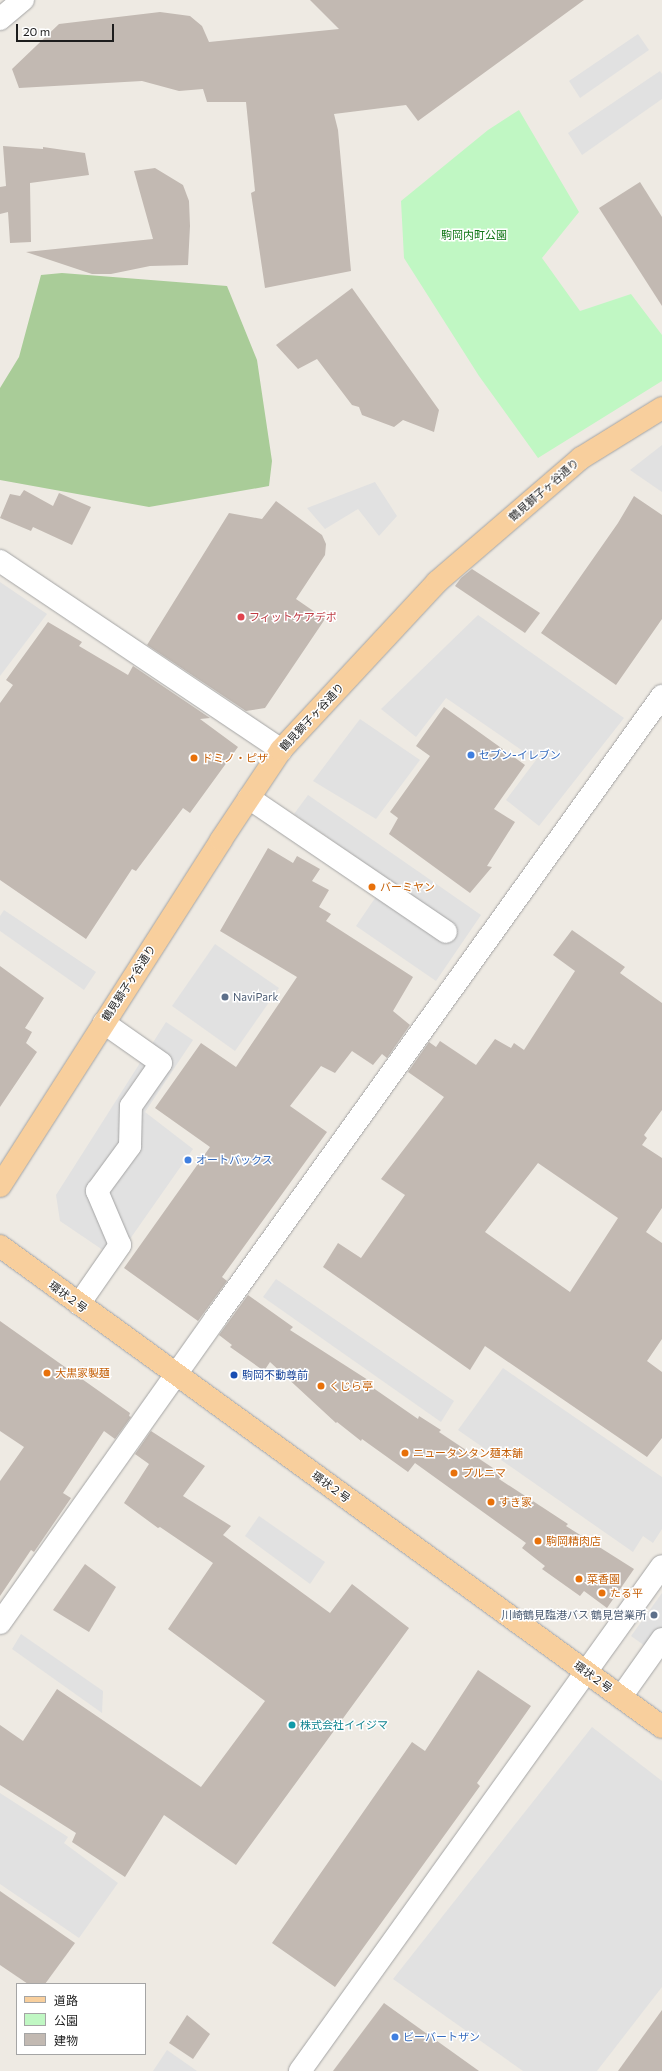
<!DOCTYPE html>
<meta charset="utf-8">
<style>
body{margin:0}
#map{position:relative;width:662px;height:2071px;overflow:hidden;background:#eeeae3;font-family:Commissioner,"Noto Sans JP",sans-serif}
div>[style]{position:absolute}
.forest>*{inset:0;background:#a9cc98}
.park>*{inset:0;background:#c0f7c3}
.parking>*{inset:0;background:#e1e1e1}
.building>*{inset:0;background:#c2b9b2}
.roads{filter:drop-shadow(0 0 1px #a4a4a4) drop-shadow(0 0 1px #a4a4a4)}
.minor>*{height:22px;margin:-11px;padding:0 11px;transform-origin:11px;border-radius:11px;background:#fff}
.major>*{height:22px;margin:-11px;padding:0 11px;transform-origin:11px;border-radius:11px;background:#f8cf9d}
.dots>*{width:11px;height:11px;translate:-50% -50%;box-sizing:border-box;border:2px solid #fff;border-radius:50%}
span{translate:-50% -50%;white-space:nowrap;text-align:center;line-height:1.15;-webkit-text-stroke:3px #fff;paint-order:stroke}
.park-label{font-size:11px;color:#0f7615}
.street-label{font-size:11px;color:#1d1d1d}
.health-label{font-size:11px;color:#be3a42}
.left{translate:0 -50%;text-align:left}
.shop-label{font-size:11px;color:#366cbe}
.food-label{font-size:11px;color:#c56008}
.service-label{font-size:11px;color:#4e5e75}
.right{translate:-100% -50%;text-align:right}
.transit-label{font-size:11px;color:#164399}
.culture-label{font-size:11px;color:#0d838f}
.legend{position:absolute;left:16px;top:1983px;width:130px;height:72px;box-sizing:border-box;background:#fff;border:1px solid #a5a5a5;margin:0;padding:5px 7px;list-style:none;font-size:12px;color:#1d1d1d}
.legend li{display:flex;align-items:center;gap:8px;height:20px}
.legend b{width:20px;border:1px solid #a5a5a5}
.scale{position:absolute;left:16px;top:24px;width:98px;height:18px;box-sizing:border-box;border:2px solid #1d1d1d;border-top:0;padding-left:5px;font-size:12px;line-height:14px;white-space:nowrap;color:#1d1d1d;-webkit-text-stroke:3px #fff;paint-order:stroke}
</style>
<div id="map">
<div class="forest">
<div style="clip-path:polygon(62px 273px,227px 286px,257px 360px,272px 461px,269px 486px,149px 507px,0 480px,0 388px,19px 357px,41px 275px)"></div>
</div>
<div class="park">
<div style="clip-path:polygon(519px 110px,579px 212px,542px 258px,580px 311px,631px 294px,662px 335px,662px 381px,538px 458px,479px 376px,404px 258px,401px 201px,488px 130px)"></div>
</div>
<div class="parking">
<div style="clip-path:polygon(638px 34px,649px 50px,580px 98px,569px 81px)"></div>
<div style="clip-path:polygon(660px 71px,662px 74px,662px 99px,582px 155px,568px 133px)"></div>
<div style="clip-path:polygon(662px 445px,662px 492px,630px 470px)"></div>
<div style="clip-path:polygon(375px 482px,397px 516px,379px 536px,358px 509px,325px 529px,307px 508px)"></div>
<div style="clip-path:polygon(0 582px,47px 614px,0 676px)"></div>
<div style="clip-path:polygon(478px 615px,624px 718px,539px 826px,506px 800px,536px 760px,446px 698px,416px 737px,381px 709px)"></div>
<div style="clip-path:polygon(360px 719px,420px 760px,376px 819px,313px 781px)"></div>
<div style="clip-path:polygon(308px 795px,481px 915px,436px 981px,356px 926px,388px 879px,294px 814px)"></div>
<div style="clip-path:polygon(4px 910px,96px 972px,84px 990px,0 931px,0 916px)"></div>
<div style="clip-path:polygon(215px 944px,279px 988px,235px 1051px,172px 1006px)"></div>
<div style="clip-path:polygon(166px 1022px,193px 1040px,145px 1112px,193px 1149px,116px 1259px,60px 1221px,56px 1195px)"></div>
<div style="clip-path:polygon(276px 1279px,454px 1401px,441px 1422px,263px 1297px)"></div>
<div style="clip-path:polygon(503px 1368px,662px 1477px,662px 1529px,653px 1543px,643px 1536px,633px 1552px,458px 1430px)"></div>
<div style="clip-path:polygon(259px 1516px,325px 1562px,310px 1584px,245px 1536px)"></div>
<div style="clip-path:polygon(662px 1593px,662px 1658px,631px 1636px)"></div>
<div style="clip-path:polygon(21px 1634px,103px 1691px,102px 1713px,12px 1649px)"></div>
<div style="clip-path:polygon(592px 1727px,662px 1781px,662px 1987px,597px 2071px,523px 2071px,393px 1979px)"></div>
<div style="clip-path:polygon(0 1793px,68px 1837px,64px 1843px,118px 1883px,79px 1938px,0 1884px)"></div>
<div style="clip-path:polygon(167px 2050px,197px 2071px,153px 2071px)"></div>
</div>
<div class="building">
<div style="clip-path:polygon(310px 0,584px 0,418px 121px,406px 105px,334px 114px,338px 130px,351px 271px,265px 288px,251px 193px,255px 191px,246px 102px,207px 102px,203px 89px,179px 91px,142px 81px,19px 88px,12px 69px,59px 24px,160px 12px,190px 16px,202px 26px,209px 42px,339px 29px)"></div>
<div style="clip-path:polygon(3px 146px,43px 149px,43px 147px,85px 153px,89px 175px,30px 183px,31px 242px,10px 243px,8px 212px,0 214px,0 187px,6px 186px)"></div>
<div style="clip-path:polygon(155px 168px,183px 185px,189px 201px,190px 226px,188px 265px,150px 266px,111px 274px,92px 274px,26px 252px,153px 239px,134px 171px)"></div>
<div style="clip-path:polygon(640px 182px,662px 217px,662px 306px,599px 208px)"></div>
<div style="clip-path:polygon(352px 288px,439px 410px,434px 432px,403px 420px,394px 427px,362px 415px,359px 407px,352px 405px,317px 359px,298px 369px,276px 345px)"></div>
<div style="clip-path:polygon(24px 490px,53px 506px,59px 493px,91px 507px,72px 545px,33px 527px,31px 531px,0 518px,10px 494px,20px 496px)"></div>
<div style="clip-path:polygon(634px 496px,662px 515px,662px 619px,616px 685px,541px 633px,618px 523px)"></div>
<div style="clip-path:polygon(276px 501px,322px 535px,326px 544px,325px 555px,296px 599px,325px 619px,265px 708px,246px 711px,147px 645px,229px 513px,262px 519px)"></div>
<div style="clip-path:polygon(472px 569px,540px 613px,525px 633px,455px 586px,461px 578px)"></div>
<div style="clip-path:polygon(48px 622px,82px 642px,79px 646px,128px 675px,133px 666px,210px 718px,200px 719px,238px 747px,190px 813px,183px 808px,136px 871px,132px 869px,86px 939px,0 880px,0 703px,13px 685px,6px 680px)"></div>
<div style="clip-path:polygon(444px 707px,525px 765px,494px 809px,515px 822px,487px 866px,492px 867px,470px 893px,389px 834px,398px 818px,390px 812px,430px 756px,416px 746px)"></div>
<div style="clip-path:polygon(268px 848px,293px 863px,297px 856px,320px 869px,312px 881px,329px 890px,319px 907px,331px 914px,326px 921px,413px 977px,393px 1011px,410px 1025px,387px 1058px,382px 1054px,373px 1065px,352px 1051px,335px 1073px,321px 1066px,290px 1106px,327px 1132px,222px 1277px,227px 1281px,198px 1321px,124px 1268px,210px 1147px,155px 1108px,201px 1043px,236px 1067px,297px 977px,220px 931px)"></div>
<div style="clip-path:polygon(evenodd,572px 930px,625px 967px,620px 973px,662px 1003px,662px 1110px,644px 1135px,647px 1138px,642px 1145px,662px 1158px,662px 1208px,646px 1232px,662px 1243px,662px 1339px,647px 1361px,662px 1372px,662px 1438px,647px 1457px,485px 1346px,470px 1370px,323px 1267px,338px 1243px,361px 1258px,405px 1195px,381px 1179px,444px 1097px,408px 1072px,429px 1042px,436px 1047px,440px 1041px,476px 1065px,495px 1039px,511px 1048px,514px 1043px,524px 1050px,575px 971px,553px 955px,572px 930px,538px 1163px,618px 1218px,570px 1292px,485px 1232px,538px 1163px)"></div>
<div style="clip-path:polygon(0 966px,44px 998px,25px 1028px,32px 1032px,26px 1043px,37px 1052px,0 1107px)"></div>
<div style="clip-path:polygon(248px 1295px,293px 1327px,290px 1330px,368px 1380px,366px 1383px,418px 1419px,419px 1416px,441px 1430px,439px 1432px,502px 1474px,499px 1479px,568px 1524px,566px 1526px,634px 1569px,607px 1608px,584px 1591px,580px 1596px,542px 1569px,545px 1566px,522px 1548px,526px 1543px,415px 1463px,408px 1472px,362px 1439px,361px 1441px,337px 1422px,336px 1423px,270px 1362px,264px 1371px,230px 1347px,232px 1345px,219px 1335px)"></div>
<div style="clip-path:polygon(0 1321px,130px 1413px,129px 1416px,131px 1417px,115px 1439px,104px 1431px,63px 1493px,71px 1498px,34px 1552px,31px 1550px,0 1596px,0 1481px,24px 1447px,0 1431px)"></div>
<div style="clip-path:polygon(151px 1431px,205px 1466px,183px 1496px,231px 1526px,223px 1535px,330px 1613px,352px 1584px,409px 1628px,236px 1865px,164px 1815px,125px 1877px,72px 1842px,76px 1833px,0 1785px,0 1725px,23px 1741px,57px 1689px,201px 1787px,265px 1701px,168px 1629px,213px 1563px,160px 1527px,158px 1528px,124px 1503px,149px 1464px,135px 1454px)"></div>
<div style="clip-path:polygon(85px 1564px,116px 1587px,89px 1632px,53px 1610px)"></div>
<div style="clip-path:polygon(478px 1670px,531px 1706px,477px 1783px,480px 1786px,335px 1987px,272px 1943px,412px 1742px,425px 1751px)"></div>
<div style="clip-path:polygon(0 1891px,75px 1943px,45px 1984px,28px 1984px,0 1965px)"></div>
<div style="clip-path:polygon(384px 2003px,479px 2071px,333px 2071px)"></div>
<div style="clip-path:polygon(662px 2010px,662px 2071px,618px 2071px)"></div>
<div style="clip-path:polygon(187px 2015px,210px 2034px,193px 2059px,169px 2043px)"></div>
</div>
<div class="roads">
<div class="minor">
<div style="left:0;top:19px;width:30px;rotate:-40deg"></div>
<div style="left:0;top:561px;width:339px;rotate:33.9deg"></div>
<div style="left:249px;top:798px;width:238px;rotate:34.2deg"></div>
<div style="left:79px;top:1304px;width:72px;rotate:-55.2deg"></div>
<div style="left:120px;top:1245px;width:59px;rotate:-113.1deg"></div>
<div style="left:97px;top:1191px;width:56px;rotate:-53.7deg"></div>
<div style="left:130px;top:1146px;width:40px;rotate:-88.6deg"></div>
<div style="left:131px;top:1106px;width:52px;rotate:-55.1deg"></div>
<div style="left:161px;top:1063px;width:70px;rotate:-144.9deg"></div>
<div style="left:0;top:1623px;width:372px;rotate:-54.7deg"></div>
<div style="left:215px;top:1319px;width:767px;rotate:-54.34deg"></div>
<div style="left:621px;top:1697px;width:71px;rotate:-54.7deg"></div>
<div style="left:300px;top:2071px;width:621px;rotate:-54.37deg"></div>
</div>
<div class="major">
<div style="left:0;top:1186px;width:411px;rotate:-57.4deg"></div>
<div style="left:221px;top:840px;width:108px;rotate:-56.3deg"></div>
<div style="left:281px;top:750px;width:229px;rotate:-47.1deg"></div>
<div style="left:437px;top:582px;width:190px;rotate:-40.7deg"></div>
<div style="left:581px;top:458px;width:95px;rotate:-31.7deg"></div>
<div style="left:0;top:1246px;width:818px;rotate:36deg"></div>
</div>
</div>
<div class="dots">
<div style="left:241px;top:617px;background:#e0444e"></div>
<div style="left:471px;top:755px;background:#3f7fe0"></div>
<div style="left:194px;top:758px;background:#e8710a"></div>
<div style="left:372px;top:887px;background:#e8710a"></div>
<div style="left:225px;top:997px;background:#5c6f8a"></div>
<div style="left:188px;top:1160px;background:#3f7fe0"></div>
<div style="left:47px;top:1373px;background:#e8710a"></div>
<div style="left:234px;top:1375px;background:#1a4fb4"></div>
<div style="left:321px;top:1386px;background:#e8710a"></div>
<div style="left:405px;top:1453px;background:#e8710a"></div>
<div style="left:454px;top:1473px;background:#e8710a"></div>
<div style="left:491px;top:1502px;background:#e8710a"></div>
<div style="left:538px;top:1541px;background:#e8710a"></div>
<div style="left:579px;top:1579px;background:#e8710a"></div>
<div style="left:602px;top:1593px;background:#e8710a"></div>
<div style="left:654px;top:1615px;background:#5c6f8a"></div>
<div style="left:292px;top:1725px;background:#0f9aa8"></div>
<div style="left:395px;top:2037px;background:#3f7fe0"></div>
</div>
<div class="park-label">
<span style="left:474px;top:235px">駒岡内町公園</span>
</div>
<div class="street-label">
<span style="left:544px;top:490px;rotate:-41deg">鶴見獅子ヶ谷通り</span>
<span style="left:312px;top:717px;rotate:-47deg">鶴見獅子ヶ谷通り</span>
<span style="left:129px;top:983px;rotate:-57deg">鶴見獅子ヶ谷通り</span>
<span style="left:68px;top:1297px;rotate:36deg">環状２号</span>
<span style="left:331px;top:1487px;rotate:36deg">環状２号</span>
<span style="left:593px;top:1677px;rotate:36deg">環状２号</span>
</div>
<div class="health-label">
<span class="left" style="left:249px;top:617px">フィットケアデポ</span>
</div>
<div class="shop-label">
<span class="left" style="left:479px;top:755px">セブン-イレブン</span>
<span class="left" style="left:196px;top:1160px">オートバックス</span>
<span class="left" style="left:403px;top:2037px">ビーバートザン</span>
</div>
<div class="food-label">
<span class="left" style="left:202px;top:758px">ドミノ・ピザ</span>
<span class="left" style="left:380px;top:887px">バーミヤン</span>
<span class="left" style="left:55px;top:1373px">大黒家製麺</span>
<span class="left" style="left:329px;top:1386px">くじら亭</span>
<span class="left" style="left:413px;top:1453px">ニュータンタン麺本舗</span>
<span class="left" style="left:462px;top:1473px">プルニマ</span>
<span class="left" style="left:499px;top:1502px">すき家</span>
<span class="left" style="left:546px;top:1541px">駒岡精肉店</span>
<span class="left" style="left:587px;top:1579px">菜香園</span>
<span class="left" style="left:610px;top:1593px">たる平</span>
</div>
<div class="service-label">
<span class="left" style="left:233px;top:997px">NaviPark</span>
<span class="right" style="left:646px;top:1615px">川崎鶴見臨港バス 鶴見営業所</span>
</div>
<div class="transit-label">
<span class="left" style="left:242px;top:1375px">駒岡不動尊前</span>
</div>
<div class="culture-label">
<span class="left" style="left:300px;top:1725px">株式会社イイジマ</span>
</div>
<ul class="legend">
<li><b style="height:5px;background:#f8cf9d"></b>道路</li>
<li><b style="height:11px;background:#c0f7c3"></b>公園</li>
<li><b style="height:11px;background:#c2b9b2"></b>建物</li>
</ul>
<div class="scale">20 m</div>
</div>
